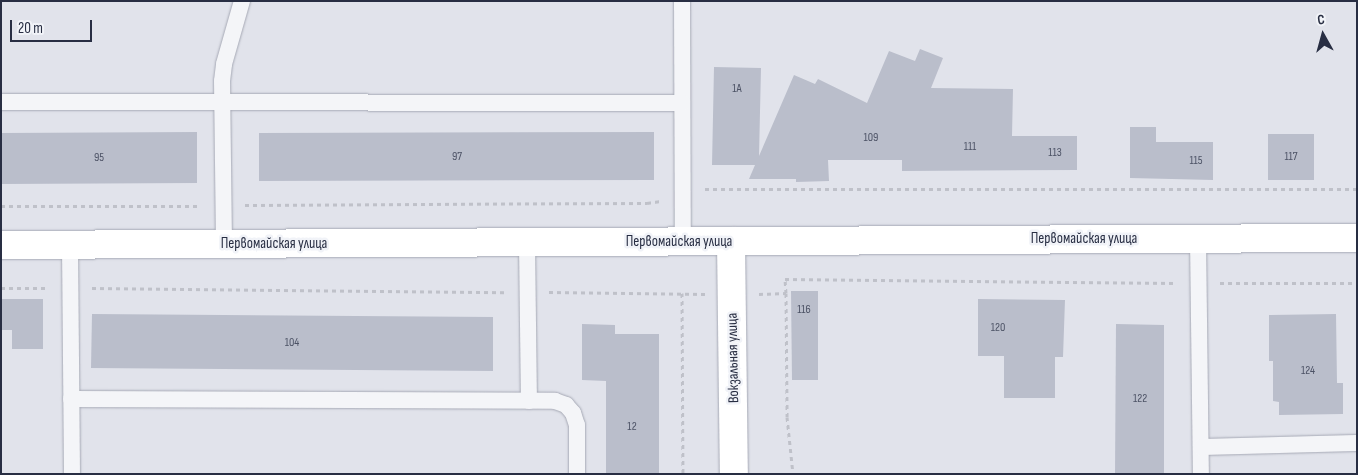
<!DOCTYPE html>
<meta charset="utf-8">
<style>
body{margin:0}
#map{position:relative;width:1358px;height:475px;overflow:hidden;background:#e1e3eb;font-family:"Sofia Sans Condensed",sans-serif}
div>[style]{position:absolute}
.building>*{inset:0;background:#babecb}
.path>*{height:3px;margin-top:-1.5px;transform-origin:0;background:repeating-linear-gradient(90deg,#bfc1c9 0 4px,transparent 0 8px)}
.roads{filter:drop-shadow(0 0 1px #a6a9b5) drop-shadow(0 0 1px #a6a9b5)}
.lane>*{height:16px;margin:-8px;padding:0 8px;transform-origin:8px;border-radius:8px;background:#f4f5f8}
.secondary>*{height:28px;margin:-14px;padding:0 14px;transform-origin:14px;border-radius:14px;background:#fff}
.primary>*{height:28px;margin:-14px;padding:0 14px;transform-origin:14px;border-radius:14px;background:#fff}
span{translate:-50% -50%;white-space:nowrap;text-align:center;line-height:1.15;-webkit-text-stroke:5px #f1f3f8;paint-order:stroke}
.number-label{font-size:12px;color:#4c5265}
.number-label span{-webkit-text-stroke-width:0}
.street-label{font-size:15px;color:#282e43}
.frame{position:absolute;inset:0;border:2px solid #282e43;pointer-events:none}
.north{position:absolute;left:1298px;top:10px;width:50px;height:50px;-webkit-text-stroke:4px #f1f3f8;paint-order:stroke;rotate:353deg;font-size:14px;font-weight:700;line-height:20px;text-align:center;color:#282e43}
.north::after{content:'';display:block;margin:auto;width:18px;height:22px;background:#282e43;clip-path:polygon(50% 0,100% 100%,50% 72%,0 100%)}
.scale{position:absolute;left:10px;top:20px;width:82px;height:22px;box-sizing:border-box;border:2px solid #282e43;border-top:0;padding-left:6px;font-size:15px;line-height:18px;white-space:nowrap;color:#282e43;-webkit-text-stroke:4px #f1f3f8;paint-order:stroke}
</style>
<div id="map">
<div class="building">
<div style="clip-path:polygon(920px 49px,943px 58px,931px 88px,1013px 89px,1012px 136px,1077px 136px,1077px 170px,902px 171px,902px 160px,828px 160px,829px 181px,796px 182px,796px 179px,749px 179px,755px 165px,712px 165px,714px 67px,761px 68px,759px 156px,794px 75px,815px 84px,818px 79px,867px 103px,889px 51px,915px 61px)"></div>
<div style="clip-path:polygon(1130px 127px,1156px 127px,1156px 142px,1213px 142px,1213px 180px,1130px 178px)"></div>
<div style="clip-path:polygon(197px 132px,197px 183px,1px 184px,1px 133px)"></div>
<div style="clip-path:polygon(654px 132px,654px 180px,259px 181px,259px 133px)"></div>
<div style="clip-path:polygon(1268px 134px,1314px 134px,1314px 180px,1268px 180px)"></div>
<div style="clip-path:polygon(791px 291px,818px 291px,818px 380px,792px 380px)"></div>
<div style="clip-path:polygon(2px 299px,43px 299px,43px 349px,12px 349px,12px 330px,2px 330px)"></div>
<div style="clip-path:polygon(978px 299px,1065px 300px,1063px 357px,1055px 357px,1055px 398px,1004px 398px,1004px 356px,978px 356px)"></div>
<div style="clip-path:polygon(92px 314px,493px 317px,493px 371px,91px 368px)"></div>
<div style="clip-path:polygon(1336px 314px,1337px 383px,1343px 383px,1343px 414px,1279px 415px,1279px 402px,1273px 401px,1273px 361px,1269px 361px,1269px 315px)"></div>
<div style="clip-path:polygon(582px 324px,615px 325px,615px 334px,659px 334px,659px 474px,606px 474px,606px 381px,582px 380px)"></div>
<div style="clip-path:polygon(1116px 324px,1164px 325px,1164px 474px,1115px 474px)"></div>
</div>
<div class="path">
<div style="left:705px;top:189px;width:652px"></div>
<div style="left:245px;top:205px;width:402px;rotate:-0.3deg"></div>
<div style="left:647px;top:203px;width:14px;rotate:-8deg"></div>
<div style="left:1px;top:206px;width:200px"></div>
<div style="left:1220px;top:283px;width:137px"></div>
<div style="left:1px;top:288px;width:47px"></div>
<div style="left:92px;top:288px;width:413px;rotate:0.6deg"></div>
<div style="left:549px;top:292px;width:156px;rotate:0.7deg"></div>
<div style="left:682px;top:293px;width:181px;rotate:89.7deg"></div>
<div style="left:786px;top:293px;width:124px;rotate:89.5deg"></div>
<div style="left:787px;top:417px;width:57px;rotate:84deg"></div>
<div style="left:759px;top:294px;width:27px;rotate:-2deg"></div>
<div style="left:786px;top:293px;width:14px;rotate:-94deg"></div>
<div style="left:785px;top:279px;width:391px;rotate:0.6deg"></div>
</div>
<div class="roads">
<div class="lane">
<div style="left:682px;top:1px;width:241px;rotate:89.8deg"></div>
<div style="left:1px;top:102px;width:681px;rotate:0.08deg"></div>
<div style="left:1198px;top:238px;width:236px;rotate:89.3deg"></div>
<div style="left:527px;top:242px;width:159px;rotate:89.3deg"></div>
<div style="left:224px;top:244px;width:163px;rotate:-90.7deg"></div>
<div style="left:222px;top:81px;width:17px;rotate:-83deg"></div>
<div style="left:224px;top:64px;width:66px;rotate:-74.1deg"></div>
<div style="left:70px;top:245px;width:229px;rotate:89.5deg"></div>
<div style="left:71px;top:399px;width:484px;rotate:0.2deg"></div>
<div style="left:555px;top:401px;width:12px;rotate:20deg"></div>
<div style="left:566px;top:405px;width:11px;rotate:49deg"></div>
<div style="left:573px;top:413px;width:13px;rotate:72deg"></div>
<div style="left:577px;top:425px;width:49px;rotate:90deg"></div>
<div style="left:1201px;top:447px;width:156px;rotate:-1.5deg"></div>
</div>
<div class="secondary">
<div style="left:731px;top:241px;width:233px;rotate:89.3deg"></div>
</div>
<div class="primary">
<div style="left:1px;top:245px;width:1356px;rotate:-0.3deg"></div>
</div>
</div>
<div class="number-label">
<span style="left:737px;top:89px">1А</span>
<span style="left:871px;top:138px">109</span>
<span style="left:970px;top:147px">111</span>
<span style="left:1055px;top:153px">113</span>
<span style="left:457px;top:157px">97</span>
<span style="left:1291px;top:157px">117</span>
<span style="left:99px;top:158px">95</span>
<span style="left:1196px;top:161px">115</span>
<span style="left:804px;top:310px">116</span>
<span style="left:998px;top:328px">120</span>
<span style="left:292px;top:343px">104</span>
<span style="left:1308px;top:371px">124</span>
<span style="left:1140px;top:399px">122</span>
<span style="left:632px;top:427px">12</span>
</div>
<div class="street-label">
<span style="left:1084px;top:239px">Первомайская улица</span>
<span style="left:679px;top:242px">Первомайская улица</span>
<span style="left:274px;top:244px">Первомайская улица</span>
<span style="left:733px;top:358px;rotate:-91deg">Вокзальная улица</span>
</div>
<div class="frame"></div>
<div class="north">С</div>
<div class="scale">20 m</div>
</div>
